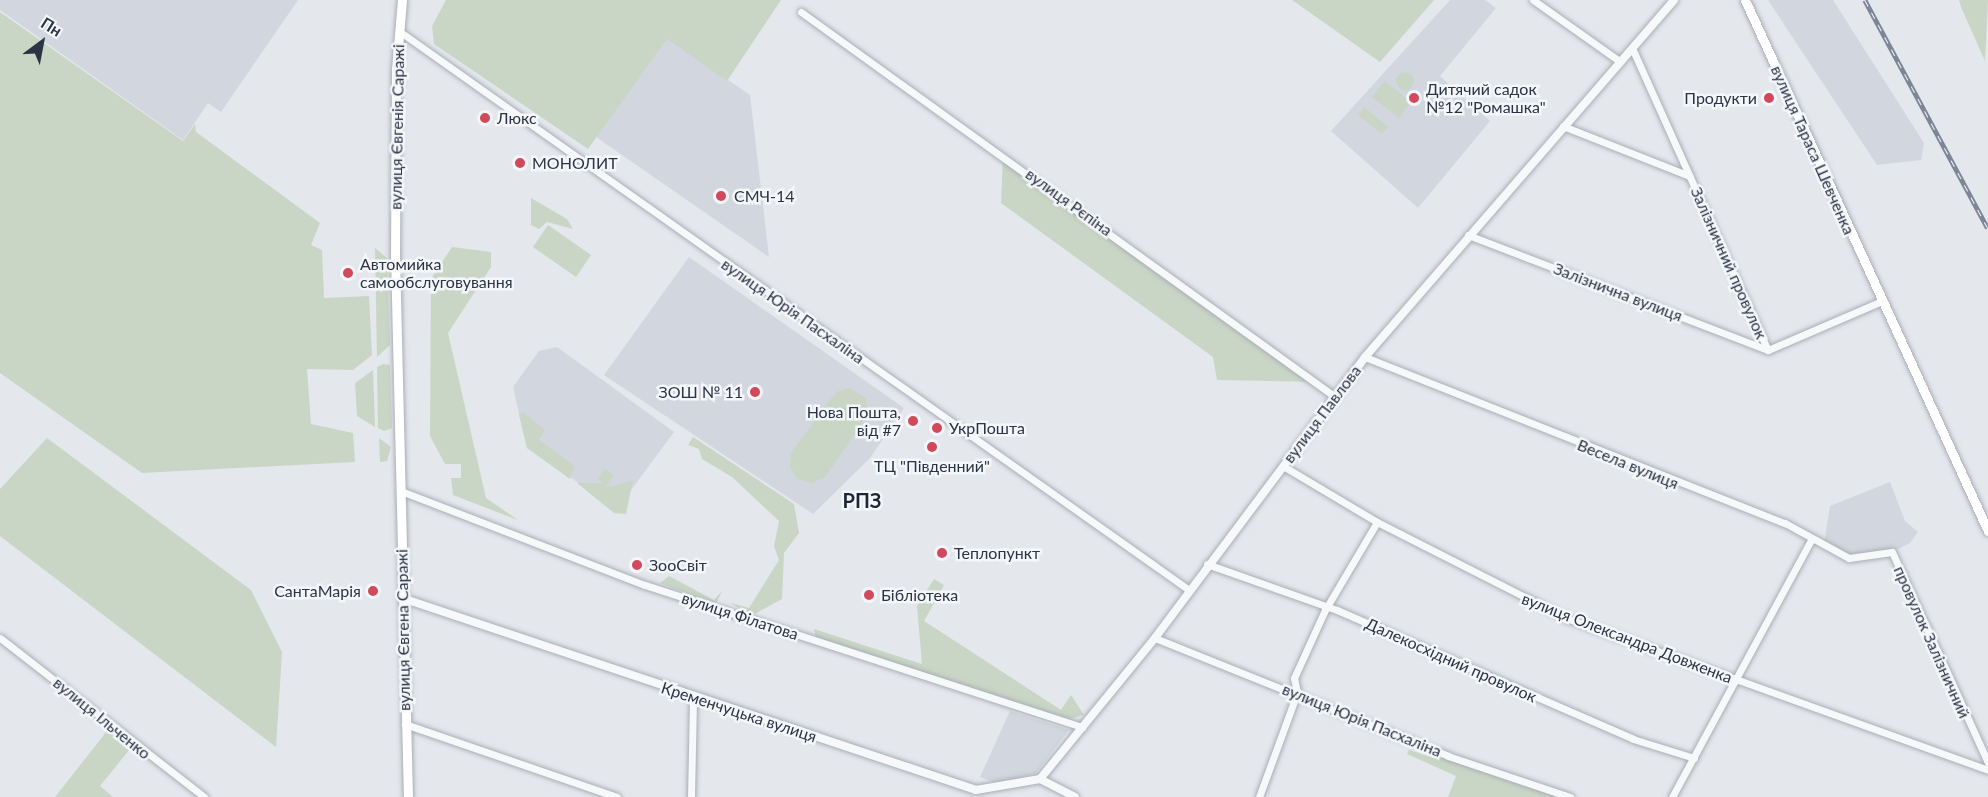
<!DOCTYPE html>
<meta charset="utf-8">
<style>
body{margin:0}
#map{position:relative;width:1988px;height:797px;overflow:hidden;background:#e4e7ec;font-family:Lato,sans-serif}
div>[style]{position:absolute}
.built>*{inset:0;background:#d2d6de}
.green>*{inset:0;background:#c9d6c5}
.round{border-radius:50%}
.roads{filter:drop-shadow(0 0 2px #a9aeb7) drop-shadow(0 0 2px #a9aeb7)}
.minor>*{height:7px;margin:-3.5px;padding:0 3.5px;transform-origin:3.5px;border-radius:3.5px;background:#f7f8fa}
.tertiary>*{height:8px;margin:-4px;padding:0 4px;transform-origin:4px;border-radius:4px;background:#f7f8fa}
.secondary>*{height:9px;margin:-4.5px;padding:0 4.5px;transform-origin:4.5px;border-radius:4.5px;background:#fff}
.rail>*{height:4.5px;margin-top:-2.25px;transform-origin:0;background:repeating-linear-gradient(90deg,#f4f6f9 0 7px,#7d8696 0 14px);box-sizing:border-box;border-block:2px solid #7d8696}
.dots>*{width:16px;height:16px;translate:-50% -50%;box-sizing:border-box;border:3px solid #f4f6f9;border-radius:50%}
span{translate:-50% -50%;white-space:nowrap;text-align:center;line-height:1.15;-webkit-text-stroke:5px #f4f6f9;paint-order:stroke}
.poi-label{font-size:16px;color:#2b3445}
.left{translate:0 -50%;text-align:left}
.right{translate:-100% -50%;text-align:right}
.street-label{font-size:16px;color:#2b3445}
.quarter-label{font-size:20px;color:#1d2536;font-weight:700}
.north{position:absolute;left:12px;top:12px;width:60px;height:60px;-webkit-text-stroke:4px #f4f6f9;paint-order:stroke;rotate:32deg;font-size:16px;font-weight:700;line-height:24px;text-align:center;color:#2b3445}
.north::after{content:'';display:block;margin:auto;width:21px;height:27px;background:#2b3445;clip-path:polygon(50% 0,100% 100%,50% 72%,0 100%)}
</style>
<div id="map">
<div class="built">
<div style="clip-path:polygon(0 0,298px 0,221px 112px,208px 103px,183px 140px,0 10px)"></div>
<div style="clip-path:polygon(1450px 0,1485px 0,1496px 8px,1440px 76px,1490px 121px,1418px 208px,1331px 131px)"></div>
<div style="clip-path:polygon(1768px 0,1833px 0,1924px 143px,1921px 160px,1877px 165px)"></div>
<div style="clip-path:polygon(667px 38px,750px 95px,769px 257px,596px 137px)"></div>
<div style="clip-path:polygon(689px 257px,904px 408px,870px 458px,813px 514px,604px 375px)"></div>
<div style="clip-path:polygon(557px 347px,674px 432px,617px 509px,527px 448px,513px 387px,539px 351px)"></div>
<div style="clip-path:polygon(1890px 482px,1905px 521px,1918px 532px,1910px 543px,1892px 552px,1849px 558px,1824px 544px,1830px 506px)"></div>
<div style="clip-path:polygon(1010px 711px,1069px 730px,1036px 773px,999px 784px,980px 777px)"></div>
</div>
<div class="green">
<div style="clip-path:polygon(446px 0,781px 0,727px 81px,667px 39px,588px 149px,434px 44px,432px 26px)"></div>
<div style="clip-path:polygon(1292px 0,1434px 0,1380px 62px)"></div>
<div style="clip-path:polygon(1959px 0,1988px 0,1985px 61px,1961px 7px)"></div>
<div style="clip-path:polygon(0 12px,183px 141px,195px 124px,196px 132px,320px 223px,311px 245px,322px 250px,324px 298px,369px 296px,372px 355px,353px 370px,307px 369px,311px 424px,353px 433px,355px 462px,142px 473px,0 373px)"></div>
<div class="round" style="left:1396px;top:72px;width:18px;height:18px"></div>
<div style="clip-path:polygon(1385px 81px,1411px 102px,1399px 118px,1372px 97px)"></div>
<div style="clip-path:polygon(1364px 107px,1388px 127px,1382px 134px,1358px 115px)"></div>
<div style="clip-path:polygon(1003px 155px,1315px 382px,1217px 380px,1213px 357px,1001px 203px)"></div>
<div style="clip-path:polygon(531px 198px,567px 219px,573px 229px,547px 222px,539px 229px,531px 225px)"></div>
<div style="clip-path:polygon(548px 225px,591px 255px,576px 277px,533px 247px)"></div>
<div style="clip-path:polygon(452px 247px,491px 252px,491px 267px,448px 333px,486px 498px,518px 520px,453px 495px,451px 478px,461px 478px,461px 464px,445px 464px,430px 436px,431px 279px)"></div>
<div style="clip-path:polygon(375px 248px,387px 258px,390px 345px,377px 357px)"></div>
<div style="clip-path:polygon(383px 364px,390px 365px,392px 428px,384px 431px,378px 428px,377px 367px)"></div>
<div style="clip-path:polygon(373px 370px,375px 427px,357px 416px,355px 383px)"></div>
<div style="clip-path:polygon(849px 388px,866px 398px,867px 416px,825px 477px,812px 483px,797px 479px,790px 466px,791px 453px,836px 392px)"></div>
<div style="clip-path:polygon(524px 413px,545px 430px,539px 440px,575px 466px,570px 479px,527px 448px,519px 415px)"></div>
<div style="clip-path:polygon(693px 437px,794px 504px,799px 533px,784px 553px,782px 599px,751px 616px,731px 603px,749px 608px,779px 560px,774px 546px,779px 521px,732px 477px,702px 459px,699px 449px,688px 445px)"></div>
<div style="clip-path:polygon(47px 438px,251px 590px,282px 652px,276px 747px,0 536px,0 489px)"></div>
<div style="clip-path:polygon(379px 438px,391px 447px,387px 461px,380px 462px)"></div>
<div style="clip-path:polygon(605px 469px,614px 475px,607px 485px,612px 487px,633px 480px,626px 514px,614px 513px,577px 483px,603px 483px,598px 479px)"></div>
<div style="clip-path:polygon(669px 576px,714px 600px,722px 591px,716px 604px,660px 583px)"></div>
<div style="clip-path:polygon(934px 579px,944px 585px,924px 621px,1061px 710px,1071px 695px,1084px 715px,1069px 719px,816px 638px,814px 629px,922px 664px,917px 606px)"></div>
<div style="clip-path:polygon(107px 731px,130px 749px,100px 786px,113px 797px,55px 797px)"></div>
<div style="clip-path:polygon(1409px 750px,1434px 758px,1448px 756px,1570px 797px,1448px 797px,1456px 776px,1407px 754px)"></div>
</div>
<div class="roads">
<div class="minor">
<div style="left:1533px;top:0;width:105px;rotate:35.3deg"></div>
<div style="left:801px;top:12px;width:657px;rotate:35.77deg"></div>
<div style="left:399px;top:31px;width:968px;rotate:35.28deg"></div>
<div style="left:1632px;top:48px;width:331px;rotate:65.8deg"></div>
<div style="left:1563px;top:126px;width:136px;rotate:21.6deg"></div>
<div style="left:1468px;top:235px;width:321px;rotate:21deg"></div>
<div style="left:1768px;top:350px;width:124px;rotate:-23.3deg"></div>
<div style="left:1365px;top:357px;width:452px;rotate:21.6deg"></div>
<div style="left:1785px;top:523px;width:73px;rotate:28.7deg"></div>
<div style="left:1849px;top:558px;width:43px;rotate:-7.9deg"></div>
<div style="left:1892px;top:552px;width:232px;rotate:65.5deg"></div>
<div style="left:1283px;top:466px;width:109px;rotate:30.8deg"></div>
<div style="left:1377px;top:522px;width:212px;rotate:26.9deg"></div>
<div style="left:1566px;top:618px;width:449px;rotate:19.8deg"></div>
<div style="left:401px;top:491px;width:261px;rotate:21.1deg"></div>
<div style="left:645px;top:585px;width:460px;rotate:18deg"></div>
<div style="left:1207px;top:564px;width:138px;rotate:19.5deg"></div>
<div style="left:1337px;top:610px;width:323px;rotate:23.5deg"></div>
<div style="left:1633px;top:739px;width:64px;rotate:17.3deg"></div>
<div style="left:0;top:638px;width:259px;rotate:37.9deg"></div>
<div style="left:1155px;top:638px;width:316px;rotate:21.9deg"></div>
<div style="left:1448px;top:756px;width:129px;rotate:18.6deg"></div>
<div style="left:405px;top:724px;width:224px;rotate:19deg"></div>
<div style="left:691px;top:797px;width:99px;rotate:-88.8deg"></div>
<div style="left:1259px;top:797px;width:111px;rotate:-69.9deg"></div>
<div style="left:1297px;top:693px;width:15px;rotate:-101deg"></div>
<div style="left:1294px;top:678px;width:75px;rotate:-65.5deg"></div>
<div style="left:1325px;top:610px;width:102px;rotate:-59.4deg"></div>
<div style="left:1672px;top:797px;width:294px;rotate:-61.6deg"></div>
</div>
<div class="tertiary">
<div style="left:402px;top:598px;width:605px;rotate:18.49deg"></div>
<div style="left:976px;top:790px;width:65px;rotate:-9.8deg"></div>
<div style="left:1040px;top:779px;width:39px;rotate:27deg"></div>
<div style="left:1040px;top:779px;width:182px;rotate:-50.8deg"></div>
<div style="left:1155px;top:638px;width:351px;rotate:-53.2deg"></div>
<div style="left:1365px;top:357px;width:472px;rotate:-49.1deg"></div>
</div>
<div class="secondary">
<div style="left:402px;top:0;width:70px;rotate:94.9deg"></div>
<div style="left:396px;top:70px;width:185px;rotate:90.3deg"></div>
<div style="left:395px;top:255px;width:542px;rotate:88.63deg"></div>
<div style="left:1745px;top:0;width:584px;rotate:65.41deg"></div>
</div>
</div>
<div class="rail">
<div style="left:1865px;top:0;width:259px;rotate:61.7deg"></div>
</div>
<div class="dots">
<div style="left:1414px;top:98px;background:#d1495b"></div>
<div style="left:1769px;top:98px;background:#d1495b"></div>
<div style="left:485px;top:118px;background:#d1495b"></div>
<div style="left:520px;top:163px;background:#d1495b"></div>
<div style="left:721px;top:196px;background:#d1495b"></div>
<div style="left:348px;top:273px;background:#d1495b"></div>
<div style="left:755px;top:392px;background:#d1495b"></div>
<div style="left:913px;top:421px;background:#d1495b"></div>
<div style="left:937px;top:428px;background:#d1495b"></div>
<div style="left:932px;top:447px;background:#d1495b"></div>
<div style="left:942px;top:553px;background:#d1495b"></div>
<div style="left:637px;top:565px;background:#d1495b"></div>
<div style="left:373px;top:591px;background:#d1495b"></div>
<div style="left:869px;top:595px;background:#d1495b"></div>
</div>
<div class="poi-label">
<span class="left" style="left:1426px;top:98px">Дитячий садок<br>№12 "Ромашка"</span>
<span class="right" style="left:1757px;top:98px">Продукти</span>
<span class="left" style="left:497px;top:118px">Люкс</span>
<span class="left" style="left:532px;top:163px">МОНОЛИТ</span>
<span class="left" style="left:734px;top:196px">СМЧ-14</span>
<span class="left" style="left:360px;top:273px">Автомийка<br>самообслуговування</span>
<span class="right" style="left:743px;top:392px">ЗОШ № 11</span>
<span class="right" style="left:901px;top:421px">Нова Пошта,<br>від #7</span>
<span class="left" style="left:949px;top:428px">УкрПошта</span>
<span style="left:932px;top:466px">ТЦ "Південний"</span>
<span class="left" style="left:954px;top:553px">Теплопункт</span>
<span class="left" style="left:649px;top:565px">ЗооСвiт</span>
<span class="right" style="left:361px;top:591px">СантаМарія</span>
<span class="left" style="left:881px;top:595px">Бібліотека</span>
</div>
<div class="street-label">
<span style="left:397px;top:127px;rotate:-89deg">вулиця Євгенія Саражі</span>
<span style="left:1813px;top:150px;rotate:66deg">вулиця Тараса Шевченка</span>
<span style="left:1069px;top:202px;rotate:36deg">вулиця Рєпіна</span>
<span style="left:1729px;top:263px;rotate:66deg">Залізничний провулок</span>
<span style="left:1618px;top:292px;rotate:21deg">Залізнична вулиця</span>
<span style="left:793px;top:311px;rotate:35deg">вулиця Юрія Пасхаліна</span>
<span style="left:1322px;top:414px;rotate:-53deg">вулиця Павлова</span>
<span style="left:1628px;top:464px;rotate:22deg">Весела вулиця</span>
<span style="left:740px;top:616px;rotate:18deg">вулиця Філатова</span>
<span style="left:403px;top:630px;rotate:-91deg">вулиця Євгена Саражі</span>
<span style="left:1627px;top:638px;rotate:21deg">вулиця Олександра Довженка</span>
<span style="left:1932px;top:642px;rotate:66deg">провулок Залізничний</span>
<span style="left:1451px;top:660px;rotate:24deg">Далекосхідний провулок</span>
<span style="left:739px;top:712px;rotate:18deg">Кременчуцька вулиця</span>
<span style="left:102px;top:718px;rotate:39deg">вулиця Ільченко</span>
<span style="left:1362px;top:720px;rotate:22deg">вулиця Юрія Пасхаліна</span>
</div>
<div class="quarter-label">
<span style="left:862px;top:500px">РПЗ</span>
</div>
<div class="north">Пн</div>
</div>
